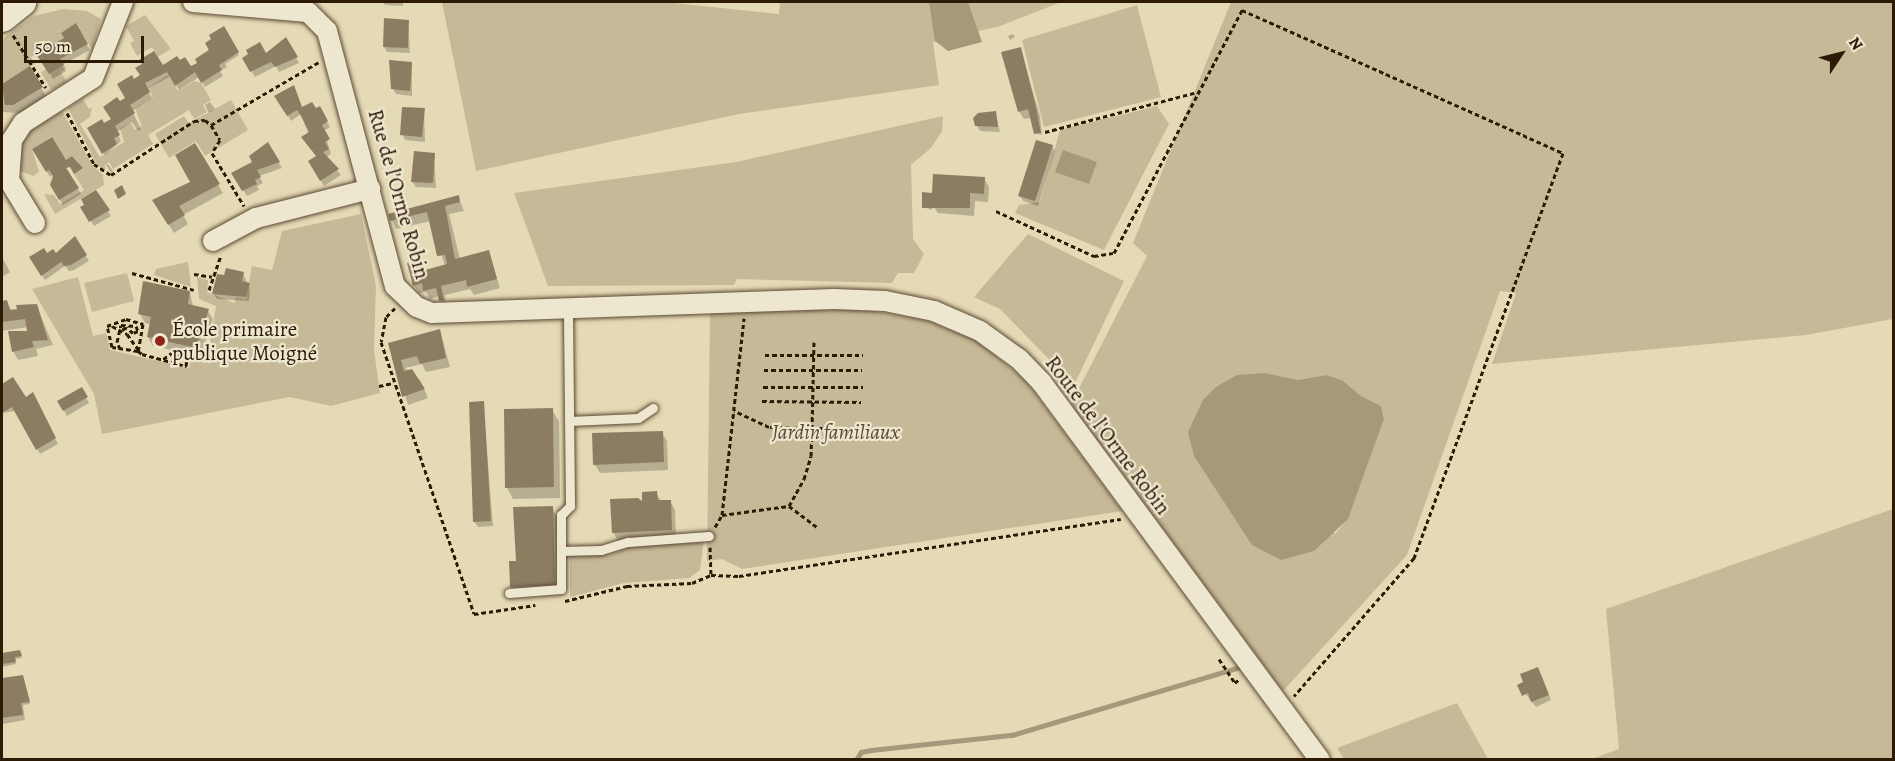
<!DOCTYPE html>
<meta charset="utf-8">
<style>
body{margin:0}
#map{position:relative;width:1895px;height:761px;overflow:hidden;background:#e5dab6;font-family:Alegreya,serif}
div>[style]{position:absolute}
.green>*{inset:0;background:#c6b998}
.water>*{inset:0;background:#a6987a}
.shadow>*{inset:0;background:#0003}
.stream>*{height:4.5px;margin:-2.25px;padding:0 2.25px;transform-origin:2.25px;border-radius:2.25px;background:#a6987a}
.building>*{inset:0;background:#8c7d62}
.path>*{height:3px;margin-top:-1.5px;transform-origin:0;background:repeating-linear-gradient(90deg,#2c1906 0 4.5px,transparent 0 7.5px)}
.roads{filter:drop-shadow(0 0 2px #5a4932) drop-shadow(0 0 2px #5a4932)}
.lane>*{height:9px;margin:-4.5px;padding:0 4.5px;transform-origin:4.5px;border-radius:4.5px;background:#eee7d0}
.street>*{height:20px;margin:-10px;padding:0 10px;transform-origin:10px;border-radius:10px;background:#eee7d0}
.secondary>*{height:27px;margin:-13.5px;padding:0 13.5px;transform-origin:13.5px;border-radius:13.5px;background:#eee7d0}
.dots>*{width:16px;height:16px;translate:-50% -50%;box-sizing:border-box;border:3px solid #eee7d0;border-radius:50%}
span{translate:-50% -50%;white-space:nowrap;text-align:center;line-height:1.15;-webkit-text-stroke:4.5px #eee7d0;paint-order:stroke}
.street-label{font-size:21px;color:#2c1906}
.poi-label{font-size:21px;color:#2c1906}
.left{translate:0 -50%;text-align:left}
.park-label{font-size:21px;color:#5a4932;font-style:italic}
.frame{position:absolute;inset:0;border:3px solid #2c1906;pointer-events:none}
.north{position:absolute;left:1811px;top:24px;width:60px;height:60px;-webkit-text-stroke:4px #eee7d0;paint-order:stroke;rotate:55deg;font-size:16px;font-weight:700;line-height:24px;text-align:center;color:#2c1906}
.north::after{content:'';display:block;margin:auto;width:21px;height:27px;background:#2c1906;clip-path:polygon(50% 0,100% 100%,50% 72%,0 100%)}
.scale{position:absolute;left:24px;top:36px;width:120px;height:27px;box-sizing:border-box;border:3px solid #2c1906;border-top:0;padding-left:8px;font-size:18px;line-height:21px;white-space:nowrap;color:#2c1906;-webkit-text-stroke:4px #eee7d0;paint-order:stroke}
</style>
<div id="map">
<div class="green">
<div style="clip-path:polygon(442px 2px,665px 2px,779px 14px,780px 2px,1061px 2px,1000px 26px,933px 42px,939px 85px,739px 114px,476px 171px)"></div>
<div style="clip-path:polygon(evenodd,1231px 2px,1893px 2px,1893px 319px,1806px 335px,1492px 364px,1516px 293px,1500px 291px,1407px 555px,1283px 691px,1071px 404px,1147px 256px,1133px 243px,1231px 2px,1265px 373px,1298px 380px,1326px 375px,1342px 380px,1361px 396px,1381px 406px,1384px 419px,1348px 518px,1335px 534px,1265px 373px)"></div>
<div style="clip-path:polygon(1137px 5px,1161px 97px,1044px 127px,1022px 40px)"></div>
<div style="clip-path:polygon(63px 9px,87px 11px,101px 19px,92px 49px,76px 24px,61px 33px,64px 38px,31px 57px,35px 64px,2px 84px,2px 39px,34px 16px)"></div>
<div style="clip-path:polygon(145px 15px,171px 49px,158px 57px,152px 47px,137px 56px,130px 43px,134px 41px,126px 26px)"></div>
<div style="clip-path:polygon(64px 65px,66px 69px,61px 72px,67px 82px,51px 90px,41px 72px,46px 69px,49px 74px)"></div>
<div style="clip-path:polygon(168px 75px,178px 91px,194px 81px,201px 83px,211px 100px,203px 105px,207px 112px,194px 119px,189px 110px,148px 135px,153px 144px,113px 169px,109px 162px,105px 165px,105px 172px,96px 163px,68px 108px,83px 99px,89px 109px,92px 107px,90px 117px,80px 124px,100px 157px,124px 142px,120px 128px,131px 123px,135px 130px,142px 126px,135px 108px,153px 97px,148px 88px)"></div>
<div style="clip-path:polygon(231px 100px,248px 130px,205px 156px,196px 141px,169px 158px,155px 134px,184px 116px,189px 123px)"></div>
<div style="clip-path:polygon(1157px 106px,1169px 124px,1104px 250px,1015px 213px,1019px 205px,1040px 202px,1060px 130px)"></div>
<div style="clip-path:polygon(62px 111px,92px 165px,103px 175px,104px 185px,55px 214px,44px 194px,54px 195px,60px 204px,84px 190px,74px 174px,82px 168px,78px 162px,72px 156px,66px 160px,51px 137px,32px 149px,39px 172px,33px 176px,18px 170px,24px 135px)"></div>
<div style="clip-path:polygon(943px 116px,942px 131px,931px 148px,911px 165px,913px 239px,924px 254px,914px 273px,898px 273px,892px 283px,737px 279px,734px 285px,548px 286px,514px 193px,736px 162px)"></div>
<div style="clip-path:polygon(361px 214px,376px 286px,374px 350px,380px 393px,331px 406px,290px 397px,102px 434px,94px 394px,32px 289px,78px 277px,93px 336px,106px 333px,110px 350px,189px 368px,193px 351px,208px 354px,216px 306px,199px 299px,197px 277px,208px 280px,207px 292px,234px 303px,236px 297px,246px 299px,252px 266px,272px 270px,282px 231px)"></div>
<div style="clip-path:polygon(1028px 234px,1124px 281px,1074px 385px,1000px 309px,974px 297px)"></div>
<div style="clip-path:polygon(188px 262px,191px 287px,154px 275px,156px 269px)"></div>
<div style="clip-path:polygon(127px 273px,134px 301px,92px 312px,84px 283px)"></div>
<div style="clip-path:polygon(864px 309px,929px 321px,978px 341px,1026px 381px,1122px 511px,742px 569px,722px 559px,707px 561px,710px 312px)"></div>
<div style="clip-path:polygon(1893px 509px,1893px 759px,1592px 759px,1619px 749px,1606px 609px)"></div>
<div style="clip-path:polygon(704px 539px,700px 570px,689px 578px,624px 583px,570px 597px,570px 555px,608px 555px,631px 547px)"></div>
<div style="clip-path:polygon(1457px 703px,1488px 759px,1344px 759px,1337px 748px)"></div>
</div>
<div class="water">
<div style="clip-path:polygon(929px 2px,968px 2px,982px 42px,948px 51px,935px 41px)"></div>
<div style="clip-path:polygon(1063px 150px,1097px 162px,1089px 184px,1055px 172px)"></div>
<div style="clip-path:polygon(1265px 373px,1298px 380px,1326px 375px,1342px 380px,1361px 396px,1381px 406px,1384px 419px,1348px 519px,1314px 551px,1281px 560px,1252px 545px,1194px 456px,1188px 432px,1203px 400px,1216px 387px,1237px 375px)"></div>
</div>
<div class="shadow">
<div style="clip-path:polygon(383px 2px,403px 2px,403px 6px,385px 5px)"></div>
<div style="clip-path:polygon(408px 21px,410px 53px,387px 52px,384px 46px)"></div>
<div style="clip-path:polygon(75px 26px,90px 50px,62px 65px,66px 71px,53px 79px,39px 54px,66px 39px)"></div>
<div style="clip-path:polygon(223px 28px,239px 55px,225px 64px,227px 67px,220px 71px,223px 76px,205px 87px,199px 77px,179px 90px,171px 76px,147px 89px,152px 98px,132px 111px,141px 129px,138px 131px,132px 122px,117px 132px,121px 141px,105px 155px,89px 129px,113px 120px,134px 81px,162px 67px,191px 68px,199px 63px)"></div>
<div style="clip-path:polygon(1013px 34px,1015px 37px,1010px 40px,1008px 36px)"></div>
<div style="clip-path:polygon(286px 39px,299px 63px,279px 72px,276px 66px,255px 77px,244px 58px,266px 55px)"></div>
<div style="clip-path:polygon(1020px 49px,1040px 116px,1042px 135px,1036px 133px,1032px 118px,1024px 119px,1019px 111px)"></div>
<div style="clip-path:polygon(412px 63px,412px 96px,396px 94px,393px 89px)"></div>
<div style="clip-path:polygon(30px 68px,46px 96px,19px 113px,2px 112px,2px 85px)"></div>
<div style="clip-path:polygon(294px 87px,302px 109px,319px 108px,330px 127px,324px 131px,331px 154px,326px 157px,341px 175px,324px 186px,310px 161px,317px 157px,301px 114px,291px 121px,276px 96px)"></div>
<div style="clip-path:polygon(210px 102px,215px 109px,209px 113px,205px 105px)"></div>
<div style="clip-path:polygon(424px 110px,425px 142px,405px 140px,402px 134px)"></div>
<div style="clip-path:polygon(995px 112px,1000px 132px,980px 131px,977px 126px)"></div>
<div style="clip-path:polygon(51px 139px,81px 194px,63px 205px,52px 186px,56px 184px,52px 175px,50px 177px,34px 150px)"></div>
<div style="clip-path:polygon(268px 144px,282px 168px,259px 176px,263px 183px,257px 186px,259px 190px,247px 196px,233px 174px,254px 162px)"></div>
<div style="clip-path:polygon(194px 145px,223px 193px,183px 215px,188px 224px,174px 233px,154px 201px,192px 183px)"></div>
<div style="clip-path:polygon(1052px 146px,1055px 151px,1038px 206px,1023px 201px,1020px 196px)"></div>
<div style="clip-path:polygon(434px 155px,436px 188px,416px 187px,412px 181px)"></div>
<div style="clip-path:polygon(108px 164px,113px 171px,111px 173px,106px 165px)"></div>
<div style="clip-path:polygon(984px 178px,989px 187px,988px 202px,975px 201px,974px 216px,938px 213px,932px 204px,932px 210px,923px 207px,933px 195px)"></div>
<div style="clip-path:polygon(458px 196px,464px 211px,449px 214px,460px 259px,489px 252px,500px 288px,474px 295px,470px 289px,445px 295px,446px 309px,440px 296px,430px 299px,426px 292px,419px 293px,414px 285px,425px 270px,445px 266px,431px 221px,396px 229px,390px 215px)"></div>
<div style="clip-path:polygon(86px 205px,108px 211px,111px 216px,94px 226px,82px 207px)"></div>
<div style="clip-path:polygon(75px 239px,89px 261px,74px 270px,69px 271px,65px 266px,45px 280px,31px 258px,55px 255px)"></div>
<div style="clip-path:polygon(2px 257px,10px 272px,2px 277px)"></div>
<div style="clip-path:polygon(243px 273px,250px 290px,249px 301px,217px 299px,213px 293px)"></div>
<div style="clip-path:polygon(190px 292px,193px 307px,208px 311px,213px 319px,200px 356px,153px 346px,148px 337px,151px 324px,145px 323px,140px 314px)"></div>
<div style="clip-path:polygon(6px 301px,12px 311px,36px 305px,53px 345px,36px 349px,38px 356px,18px 360px,13px 351px,29px 333px,28px 327px,2px 331px,2px 303px)"></div>
<div style="clip-path:polygon(440px 330px,450px 367px,426px 372px,422px 364px,405px 368px,420px 380px,428px 398px,408px 405px,390px 344px)"></div>
<div style="clip-path:polygon(13px 379px,25px 399px,36px 400px,58px 444px,40px 454px,16px 411px,2px 413px,2px 386px)"></div>
<div style="clip-path:polygon(81px 389px,89px 403px,67px 416px,59px 401px)"></div>
<div style="clip-path:polygon(483px 403px,493px 526px,478px 527px,474px 521px)"></div>
<div style="clip-path:polygon(552px 410px,559px 421px,560px 498px,513px 499px,507px 488px)"></div>
<div style="clip-path:polygon(662px 433px,667px 441px,668px 470px,600px 473px,595px 465px)"></div>
<div style="clip-path:polygon(656px 493px,661px 501px,670px 501px,675px 510px,676px 538px,618px 541px,613px 532px)"></div>
<div style="clip-path:polygon(552px 508px,557px 517px,559px 593px,516px 595px,511px 586px)"></div>
<div style="clip-path:polygon(20px 652px,22px 658px,15px 659px,16px 664px,2px 667px,2px 655px)"></div>
<div style="clip-path:polygon(1541px 674px,1551px 700px,1536px 707px,1519px 686px)"></div>
<div style="clip-path:polygon(22px 676px,30px 704px,23px 705px,25px 720px,3px 724px,2px 679px)"></div>
</div>
<div class="stream">
<div style="left:856px;top:760px;width:9px;rotate:-58deg"></div>
<div style="left:861px;top:752px;width:10px;rotate:-11deg"></div>
<div style="left:871px;top:750px;width:142px;rotate:-6.1deg"></div>
<div style="left:1012px;top:735px;width:238px;rotate:-16.6deg"></div>
</div>
<div class="building">
<div style="clip-path:polygon(384px 18px,409px 20px,408px 48px,383px 47px)"></div>
<div style="clip-path:polygon(76px 23px,88px 44px,60px 59px,64px 65px,49px 74px,36px 54px,64px 38px,61px 33px)"></div>
<div style="clip-path:polygon(224px 26px,239px 52px,219px 65px,222px 70px,201px 83px,195px 72px,175px 86px,167px 72px,145px 83px,150px 92px,130px 105px,135px 113px,115px 126px,120px 135px,114px 138px,117px 144px,102px 154px,87px 128px,102px 119px,104px 123px,111px 119px,103px 107px,117px 97px,120px 101px,125px 98px,117px 84px,132px 75px,134px 79px,140px 75px,135px 68px,142px 64px,139px 60px,154px 51px,163px 65px,177px 56px,180px 60px,185px 57px,191px 66px,197px 63px,195px 59px,209px 50px,205px 43px,211px 39px,209px 35px)"></div>
<div style="clip-path:polygon(286px 37px,298px 57px,275px 67px,271px 62px,250px 72px,242px 58px,248px 54px,246px 50px,260px 42px,266px 53px)"></div>
<div style="clip-path:polygon(1021px 47px,1036px 107px,1041px 133px,1034px 134px,1028px 109px,1018px 112px,1001px 52px)"></div>
<div style="clip-path:polygon(389px 60px,412px 62px,410px 91px,391px 89px)"></div>
<div style="clip-path:polygon(30px 66px,43px 87px,13px 105px,5px 105px,2px 84px)"></div>
<div style="clip-path:polygon(294px 85px,302px 107px,312px 102px,316px 108px,320px 106px,328px 121px,322px 125px,330px 139px,325px 142px,329px 149px,323px 152px,339px 169px,320px 181px,308px 161px,316px 156px,301px 137px,309px 132px,301px 116px,297px 110px,287px 116px,274px 96px)"></div>
<div style="clip-path:polygon(402px 107px,425px 108px,422px 137px,400px 135px)"></div>
<div style="clip-path:polygon(996px 111px,998px 127px,975px 126px,973px 118px,978px 113px)"></div>
<div style="clip-path:polygon(52px 137px,66px 160px,72px 156px,83px 168px,74px 174px,70px 167px,66px 168px,79px 188px,59px 200px,50px 185px,53px 176px,49px 170px,46px 172px,32px 149px)"></div>
<div style="clip-path:polygon(1036px 140px,1053px 145px,1035px 201px,1018px 196px)"></div>
<div style="clip-path:polygon(268px 142px,280px 162px,257px 170px,261px 177px,255px 180px,257px 184px,242px 191px,231px 173px,252px 162px,249px 156px)"></div>
<div style="clip-path:polygon(195px 143px,220px 184px,179px 206px,185px 215px,168px 225px,152px 200px,190px 182px,175px 155px)"></div>
<div style="clip-path:polygon(414px 151px,435px 153px,433px 183px,411px 182px)"></div>
<div style="clip-path:polygon(933px 174px,985px 177px,984px 194px,970px 193px,970px 208px,922px 208px,922px 192px,932px 193px)"></div>
<div style="clip-path:polygon(122px 185px,126px 194px,118px 199px,114px 190px)"></div>
<div style="clip-path:polygon(96px 190px,110px 210px,89px 222px,80px 207px,84px 205px,81px 199px)"></div>
<div style="clip-path:polygon(459px 195px,460px 202px,445px 206px,455px 259px,489px 250px,497px 279px,467px 287px,466px 280px,441px 286px,444px 300px,439px 301px,436px 288px,423px 291px,422px 283px,413px 286px,407px 263px,422px 260px,425px 270px,447px 264px,445px 255px,437px 256px,427px 212px,390px 221px,388px 214px)"></div>
<div style="clip-path:polygon(75px 236px,87px 255px,71px 265px,64px 266px,61px 262px,41px 276px,29px 257px,44px 248px,47px 253px,53px 249px,56px 253px)"></div>
<div style="clip-path:polygon(226px 268px,244px 272px,242px 281px,250px 283px,246px 297px,212px 294px,217px 274px,224px 275px)"></div>
<div style="clip-path:polygon(143px 281px,190px 291px,188px 304px,209px 309px,196px 348px,147px 337px,151px 317px,138px 314px)"></div>
<div style="clip-path:polygon(7px 300px,10px 310px,17px 309px,16px 305px,37px 304px,48px 340px,32px 341px,34px 347px,12px 352px,8px 331px,27px 331px,25px 319px,2px 322px,2px 301px)"></div>
<div style="clip-path:polygon(440px 329px,446px 358px,420px 364px,417px 356px,401px 360px,404px 371px,412px 369px,425px 389px,402px 397px,388px 343px)"></div>
<div style="clip-path:polygon(13px 377px,26px 397px,33px 392px,56px 438px,36px 450px,12px 407px,2px 413px,2px 384px)"></div>
<div style="clip-path:polygon(82px 387px,88px 397px,63px 411px,57px 401px)"></div>
<div style="clip-path:polygon(484px 401px,491px 521px,473px 522px,469px 402px)"></div>
<div style="clip-path:polygon(553px 408px,554px 487px,505px 488px,504px 409px)"></div>
<div style="clip-path:polygon(663px 431px,664px 462px,593px 465px,592px 433px)"></div>
<div style="clip-path:polygon(657px 491px,658px 500px,671px 500px,672px 530px,612px 533px,610px 499px,638px 498px,642px 501px,642px 492px)"></div>
<div style="clip-path:polygon(553px 506px,555px 585px,510px 587px,509px 561px,516px 561px,513px 507px)"></div>
<div style="clip-path:polygon(20px 650px,22px 656px,15px 657px,16px 662px,2px 664px,2px 653px)"></div>
<div style="clip-path:polygon(1538px 667px,1549px 695px,1531px 702px,1528px 693px,1522px 696px,1517px 685px,1523px 682px,1520px 674px)"></div>
<div style="clip-path:polygon(23px 675px,30px 702px,21px 703px,23px 715px,2px 718px,2px 678px)"></div>
</div>
<div class="path">
<div style="left:13px;top:35px;width:62px;rotate:58.1deg"></div>
<div style="left:67px;top:113px;width:58px;rotate:62.1deg"></div>
<div style="left:94px;top:164px;width:20px;rotate:33deg"></div>
<div style="left:111px;top:175px;width:99px;rotate:-33deg"></div>
<div style="left:194px;top:121px;width:11px;rotate:-5deg"></div>
<div style="left:205px;top:120px;width:8px;rotate:40deg"></div>
<div style="left:211px;top:125px;width:125px;rotate:-30.3deg"></div>
<div style="left:211px;top:125px;width:17px;rotate:59deg"></div>
<div style="left:220px;top:140px;width:15px;rotate:122deg"></div>
<div style="left:212px;top:153px;width:62px;rotate:58.9deg"></div>
<div style="left:1045px;top:132px;width:158px;rotate:-14.7deg"></div>
<div style="left:996px;top:211px;width:108px;rotate:24.7deg"></div>
<div style="left:1094px;top:256px;width:20px;rotate:-9deg"></div>
<div style="left:1114px;top:253px;width:275px;rotate:-62.2deg"></div>
<div style="left:1242px;top:10px;width:351px;rotate:24deg"></div>
<div style="left:1563px;top:153px;width:432px;rotate:110.2deg"></div>
<div style="left:1414px;top:558px;width:183px;rotate:131deg"></div>
<div style="left:132px;top:273px;width:64px;rotate:15.3deg"></div>
<div style="left:194px;top:274px;width:18px;rotate:9deg"></div>
<div style="left:209px;top:290px;width:37px;rotate:-71deg"></div>
<div style="left:395px;top:308px;width:13px;rotate:135deg"></div>
<div style="left:386px;top:317px;width:25px;rotate:101deg"></div>
<div style="left:381px;top:342px;width:287px;rotate:71.1deg"></div>
<div style="left:474px;top:614px;width:62px;rotate:-8.4deg"></div>
<div style="left:112px;top:326px;width:17px;rotate:28deg"></div>
<div style="left:127px;top:334px;width:19px;rotate:54deg"></div>
<div style="left:814px;top:342px;width:86px;rotate:91.3deg"></div>
<div style="left:812px;top:428px;width:46px"></div>
<div style="left:120px;top:349px;width:8px;rotate:-113deg"></div>
<div style="left:117px;top:342px;width:17px;rotate:-77deg"></div>
<div style="left:121px;top:325px;width:15px;rotate:4deg"></div>
<div style="left:136px;top:326px;width:5px;rotate:68deg"></div>
<div style="left:138px;top:331px;width:5px;rotate:158deg"></div>
<div style="left:133px;top:333px;width:9px;rotate:-139deg"></div>
<div style="left:126px;top:327px;width:6px;rotate:141deg"></div>
<div style="left:138px;top:351px;width:26px;rotate:-171deg"></div>
<div style="left:112px;top:347px;width:22px;rotate:-103deg"></div>
<div style="left:107px;top:326px;width:20px;rotate:-20deg"></div>
<div style="left:126px;top:319px;width:18px;rotate:16deg"></div>
<div style="left:143px;top:324px;width:27px;rotate:100deg"></div>
<div style="left:138px;top:351px;width:5px;rotate:37deg"></div>
<div style="left:142px;top:354px;width:46px;rotate:15.3deg"></div>
<div style="left:186px;top:366px;width:7px;rotate:-82deg"></div>
<div style="left:187px;top:359px;width:16px;rotate:-153deg"></div>
<div style="left:173px;top:352px;width:14px;rotate:144deg"></div>
<div style="left:765px;top:355px;width:98px"></div>
<div style="left:764px;top:370px;width:98px"></div>
<div style="left:379px;top:386px;width:14px;rotate:-12deg"></div>
<div style="left:763px;top:387px;width:100px"></div>
<div style="left:762px;top:401px;width:99px;rotate:0.6deg"></div>
<div style="left:789px;top:506px;width:36px;rotate:37deg"></div>
<div style="left:722px;top:515px;width:68px;rotate:-7.7deg"></div>
<div style="left:789px;top:506px;width:31px;rotate:-61deg"></div>
<div style="left:804px;top:479px;width:24px;rotate:-73deg"></div>
<div style="left:811px;top:456px;width:28px;rotate:-88deg"></div>
<div style="left:812px;top:428px;width:43px;rotate:-178.7deg"></div>
<div style="left:769px;top:427px;width:38px;rotate:-155deg"></div>
<div style="left:715px;top:527px;width:14px;rotate:-60deg"></div>
<div style="left:722px;top:515px;width:198px;rotate:-83.6deg"></div>
<div style="left:710px;top:547px;width:28px;rotate:88deg"></div>
<div style="left:565px;top:601px;width:64px;rotate:-13.6deg"></div>
<div style="left:627px;top:586px;width:65px;rotate:-2.6deg"></div>
<div style="left:692px;top:583px;width:21px;rotate:-23deg"></div>
<div style="left:711px;top:575px;width:28px;rotate:2deg"></div>
<div style="left:739px;top:576px;width:386px;rotate:-8.5deg"></div>
<div style="left:1219px;top:659px;width:29px;rotate:56deg"></div>
<div style="left:1235px;top:683px;width:6px;rotate:-45deg"></div>
</div>
<div class="roads">
<div class="lane">
<div style="left:569px;top:421px;width:69px;rotate:-2.5deg"></div>
<div style="left:638px;top:418px;width:18px;rotate:-34deg"></div>
<div style="left:561px;top:551px;width:40px;rotate:-1.4deg"></div>
<div style="left:601px;top:550px;width:28px;rotate:-17deg"></div>
<div style="left:628px;top:542px;width:81px;rotate:-4.2deg"></div>
<div style="left:509px;top:593px;width:52px;rotate:-4.4deg"></div>
<div style="left:561px;top:589px;width:74px;rotate:-90deg"></div>
<div style="left:561px;top:515px;width:13px;rotate:-45deg"></div>
<div style="left:570px;top:506px;width:198px;rotate:-90.6deg"></div>
</div>
<div class="street">
<div style="left:193px;top:2px;width:115px;rotate:5deg"></div>
<div style="left:308px;top:12px;width:27px;rotate:45deg"></div>
<div style="left:327px;top:31px;width:264px;rotate:75.1deg"></div>
<div style="left:395px;top:286px;width:30px;rotate:44deg"></div>
<div style="left:417px;top:307px;width:16px;rotate:22deg"></div>
<div style="left:432px;top:313px;width:402px;rotate:-2deg"></div>
<div style="left:834px;top:299px;width:51px;rotate:2.2deg"></div>
<div style="left:885px;top:301px;width:50px;rotate:11.5deg"></div>
<div style="left:934px;top:311px;width:50px;rotate:23.5deg"></div>
<div style="left:980px;top:331px;width:48px;rotate:35.7deg"></div>
<div style="left:1019px;top:359px;width:33px;rotate:46deg"></div>
<div style="left:1042px;top:383px;width:468px;rotate:53.6deg"></div>
<div style="left:35px;top:223px;width:50px;rotate:-121.2deg"></div>
<div style="left:9px;top:180px;width:40px;rotate:-85.7deg"></div>
<div style="left:12px;top:140px;width:20px;rotate:-57deg"></div>
<div style="left:23px;top:123px;width:83px;rotate:-32.7deg"></div>
<div style="left:93px;top:78px;width:82px;rotate:-68.5deg"></div>
<div style="left:213px;top:241px;width:49px;rotate:-28.1deg"></div>
<div style="left:256px;top:218px;width:118px;rotate:-14.3deg"></div>
</div>
<div class="secondary">
<div style="left:2px;top:18px;width:26px;rotate:-39deg"></div>
</div>
</div>
<div class="dots">
<div style="left:160px;top:341px;background:#8f2418"></div>
</div>
<div class="street-label">
<span style="left:399px;top:194px;rotate:74deg">Rue de l'Orme Robin</span>
<span style="left:1108px;top:435px;rotate:53deg">Route de l'Orme Robin</span>
</div>
<div class="poi-label">
<span class="left" style="left:172px;top:341px">École primaire<br>publique Moigné</span>
</div>
<div class="park-label">
<span style="left:836px;top:432px">Jardin familiaux</span>
</div>
<div class="frame"></div>
<div class="north">N</div>
<div class="scale">50 m</div>
</div>
